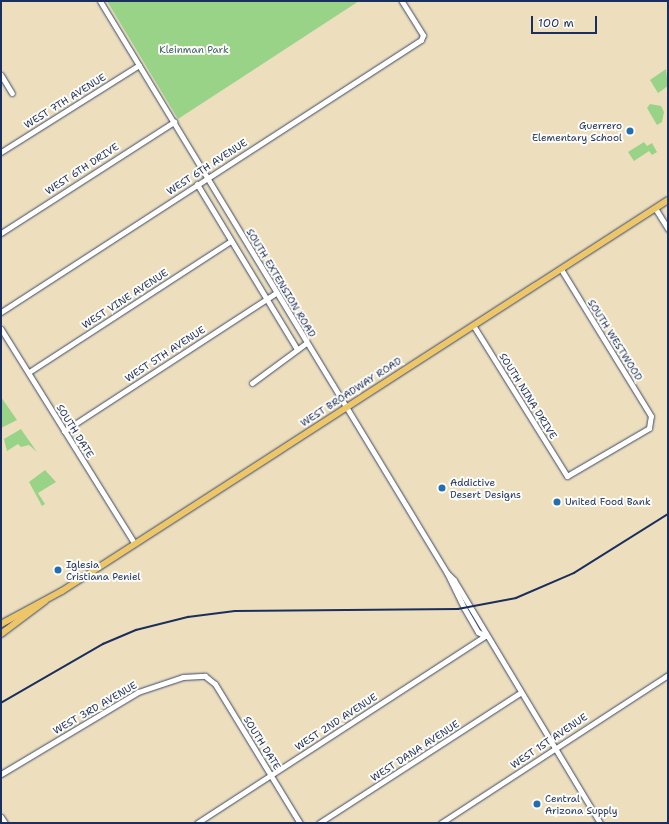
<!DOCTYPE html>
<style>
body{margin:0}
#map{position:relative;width:669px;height:824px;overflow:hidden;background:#eddfbd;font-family:"Shantell Sans",sans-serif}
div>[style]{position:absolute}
.green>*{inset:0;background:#98d387}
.roads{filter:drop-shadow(0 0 1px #3a496c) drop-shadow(0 0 1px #3a496c)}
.minor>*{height:5px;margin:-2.5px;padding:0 2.5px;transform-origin:2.5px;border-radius:2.5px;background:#fff}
.major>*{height:6px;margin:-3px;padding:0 3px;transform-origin:3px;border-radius:3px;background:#ecc669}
.rail>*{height:1.5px;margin:-0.75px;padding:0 0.75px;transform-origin:0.75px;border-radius:0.75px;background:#1b2f5e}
.dots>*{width:11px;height:11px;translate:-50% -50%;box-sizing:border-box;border:2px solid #fdfcf7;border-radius:50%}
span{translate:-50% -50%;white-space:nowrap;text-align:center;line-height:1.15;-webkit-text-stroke:4px #fdfcf7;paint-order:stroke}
.park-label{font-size:10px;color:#40606a}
.street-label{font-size:10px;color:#1b2f5e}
.poi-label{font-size:10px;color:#1b2f5e}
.right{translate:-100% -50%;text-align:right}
.left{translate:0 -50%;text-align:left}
.frame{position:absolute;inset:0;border:2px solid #1b2f5e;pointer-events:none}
.scale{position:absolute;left:531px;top:16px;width:66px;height:18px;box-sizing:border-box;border:2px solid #1b2f5e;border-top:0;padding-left:5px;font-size:12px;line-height:14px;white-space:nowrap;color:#1b2f5e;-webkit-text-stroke:3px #fdfcf7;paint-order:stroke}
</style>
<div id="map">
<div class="green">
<div style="clip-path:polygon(107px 1px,359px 1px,178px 119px)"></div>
<div style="clip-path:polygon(666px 69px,668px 86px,658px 93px,650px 80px)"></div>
<div style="clip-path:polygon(650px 104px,661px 106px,664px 112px,662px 122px,657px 125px,647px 108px)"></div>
<div style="clip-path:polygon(644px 142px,647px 146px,652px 143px,657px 152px,652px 155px,649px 151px,634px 161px,628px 152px)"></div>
<div style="clip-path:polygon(1px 397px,17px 420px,1px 428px)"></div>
<div style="clip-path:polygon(21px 429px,23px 432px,37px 452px,29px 445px,21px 447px,18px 444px,7px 451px,4px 439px)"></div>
<div style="clip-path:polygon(45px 470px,56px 482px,38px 493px,45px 504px,42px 506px,29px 482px)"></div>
</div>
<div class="roads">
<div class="minor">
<div style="left:100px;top:1px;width:669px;rotate:58.76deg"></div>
<div style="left:447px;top:573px;width:39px;rotate:64deg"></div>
<div style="left:464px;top:608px;width:28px;rotate:60deg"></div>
<div style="left:478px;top:632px;width:8px;rotate:30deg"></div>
<div style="left:1px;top:75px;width:21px;rotate:59deg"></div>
<div style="left:1px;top:152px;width:163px;rotate:-32.2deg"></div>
<div style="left:197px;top:184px;width:193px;rotate:58.8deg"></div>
<div style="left:655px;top:208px;width:25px;rotate:58deg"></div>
<div style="left:1px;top:233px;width:206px;rotate:-32.7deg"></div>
<div style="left:1px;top:312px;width:500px;rotate:-32.93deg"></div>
<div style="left:421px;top:40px;width:5px;rotate:-68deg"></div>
<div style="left:423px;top:35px;width:40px;rotate:-122deg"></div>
<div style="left:473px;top:325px;width:178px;rotate:58.1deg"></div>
<div style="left:567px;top:476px;width:95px;rotate:-30.3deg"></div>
<div style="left:649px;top:428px;width:12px;rotate:-81deg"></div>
<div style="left:651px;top:416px;width:172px;rotate:-121.5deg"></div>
<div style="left:1px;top:329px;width:252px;rotate:58.1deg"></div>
<div style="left:29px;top:372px;width:241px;rotate:-33deg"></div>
<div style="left:252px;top:383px;width:67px;rotate:-36.5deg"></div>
<div style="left:64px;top:431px;width:253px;rotate:-33.1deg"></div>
<div style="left:447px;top:573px;width:10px;rotate:45deg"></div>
<div style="left:454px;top:580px;width:283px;rotate:59deg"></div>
<div style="left:1px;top:774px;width:160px;rotate:-30.9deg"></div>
<div style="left:138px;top:692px;width:47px;rotate:-18.4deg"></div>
<div style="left:183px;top:677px;width:22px;rotate:-3deg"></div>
<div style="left:205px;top:676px;width:13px;rotate:39deg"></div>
<div style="left:215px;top:684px;width:163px;rotate:58.6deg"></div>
<div style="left:1px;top:817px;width:7px;rotate:56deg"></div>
<div style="left:197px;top:823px;width:343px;rotate:-33deg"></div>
<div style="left:319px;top:823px;width:239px;rotate:-32.9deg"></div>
<div style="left:441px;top:823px;width:271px;rotate:-33.1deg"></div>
</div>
<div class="major">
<div style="left:1px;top:624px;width:69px;rotate:-28.4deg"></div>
<div style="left:62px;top:591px;width:721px;rotate:-32.83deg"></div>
<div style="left:1px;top:634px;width:55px;rotate:-36.9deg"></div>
</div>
</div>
<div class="rail">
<div style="left:1px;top:703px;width:118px;rotate:-30deg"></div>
<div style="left:103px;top:644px;width:36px;rotate:-23deg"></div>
<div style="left:136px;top:630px;width:54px;rotate:-14deg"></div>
<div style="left:188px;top:617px;width:47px;rotate:-7.3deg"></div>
<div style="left:235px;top:611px;width:223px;rotate:-0.5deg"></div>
<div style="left:458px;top:609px;width:59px;rotate:-10.7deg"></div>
<div style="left:516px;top:598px;width:63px;rotate:-23.3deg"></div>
<div style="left:574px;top:573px;width:111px;rotate:-32.1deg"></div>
</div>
<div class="dots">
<div style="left:630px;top:131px;background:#1f6fb2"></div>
<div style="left:442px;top:488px;background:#1f6fb2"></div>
<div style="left:557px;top:502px;background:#1f6fb2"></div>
<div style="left:58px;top:570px;background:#1f6fb2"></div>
<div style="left:537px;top:804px;background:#1f6fb2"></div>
</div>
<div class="park-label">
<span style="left:194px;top:50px">Kleinman Park</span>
</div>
<div class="street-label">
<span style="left:65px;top:101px;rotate:-32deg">WEST 7TH AVENUE</span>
<span style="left:207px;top:167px;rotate:-33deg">WEST 6TH AVENUE</span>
<span style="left:82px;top:169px;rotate:-33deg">WEST 6TH DRIVE</span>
<span style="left:281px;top:283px;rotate:59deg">SOUTH EXTENSION ROAD</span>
<span style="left:125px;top:299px;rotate:-33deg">WEST VINE AVENUE</span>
<span style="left:615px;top:340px;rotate:58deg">SOUTH WESTWOOD</span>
<span style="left:165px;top:354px;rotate:-33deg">WEST 5TH AVENUE</span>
<span style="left:351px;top:392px;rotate:-33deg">WEST BROADWAY ROAD</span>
<span style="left:528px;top:396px;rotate:58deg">SOUTH NINA DRIVE</span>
<span style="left:75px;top:431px;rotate:58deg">SOUTH DATE</span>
<span style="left:95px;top:708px;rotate:-30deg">WEST 3RD AVENUE</span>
<span style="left:336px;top:722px;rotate:-33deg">WEST 2ND AVENUE</span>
<span style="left:549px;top:741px;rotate:-34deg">WEST 1ST AVENUE</span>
<span style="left:262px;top:743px;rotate:58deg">SOUTH DATE</span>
<span style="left:415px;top:751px;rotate:-33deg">WEST DANA AVENUE</span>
</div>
<div class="poi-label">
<span class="right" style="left:622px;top:131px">Guerrero<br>Elementary School</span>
<span class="left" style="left:450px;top:488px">Addictive<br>Desert Designs</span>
<span class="left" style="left:565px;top:502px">United Food Bank</span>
<span class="left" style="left:66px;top:570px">Iglesia<br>Cristiana Peniel</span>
<span class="left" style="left:545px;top:804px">Central<br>Arizona Supply</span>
</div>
<div class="frame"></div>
<div class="scale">100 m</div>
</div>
